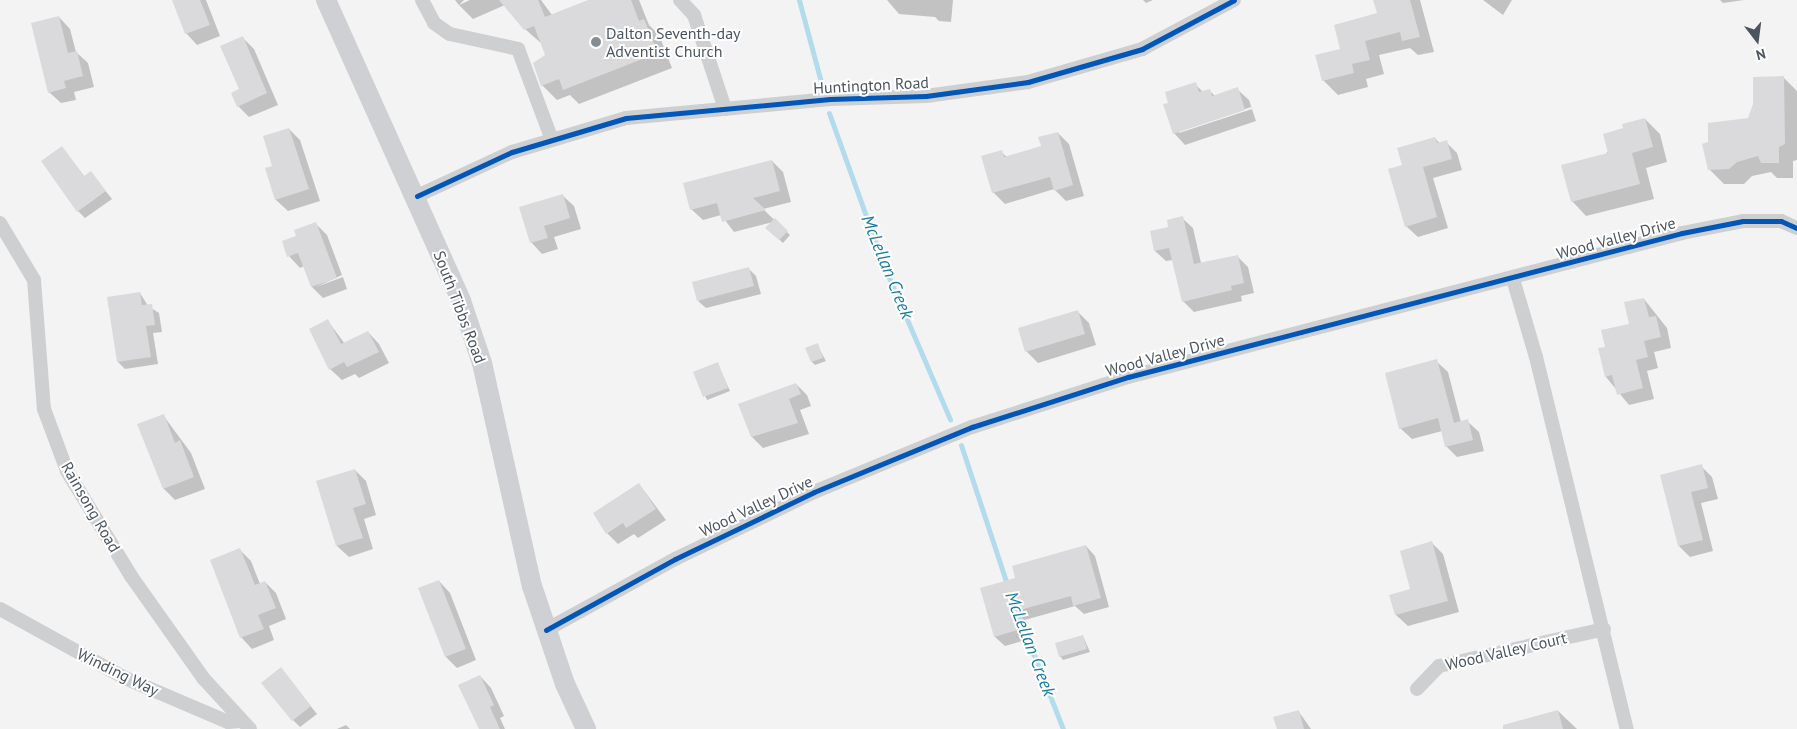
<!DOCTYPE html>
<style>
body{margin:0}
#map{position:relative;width:1797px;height:729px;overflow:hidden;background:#f4f3f3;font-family:"PT Sans",sans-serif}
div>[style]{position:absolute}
.shadow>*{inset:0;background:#0003}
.stream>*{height:5px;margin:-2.5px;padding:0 2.5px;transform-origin:2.5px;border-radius:2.5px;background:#b2dceb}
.building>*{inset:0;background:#dadadc}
.street>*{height:14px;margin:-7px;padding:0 7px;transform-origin:7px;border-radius:7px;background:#cecfd1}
.secondary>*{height:20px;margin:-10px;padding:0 10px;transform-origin:10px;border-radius:10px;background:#ced0d3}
.cycleway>*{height:5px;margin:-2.5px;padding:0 2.5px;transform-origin:2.5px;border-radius:2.5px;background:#0057b8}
.dots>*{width:14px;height:14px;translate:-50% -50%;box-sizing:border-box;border:2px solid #fff;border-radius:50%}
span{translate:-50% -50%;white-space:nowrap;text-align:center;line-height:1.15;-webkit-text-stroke:4px #fff;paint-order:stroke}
.poi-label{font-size:16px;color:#4b555f}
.left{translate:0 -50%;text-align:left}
.street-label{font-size:16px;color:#4b555f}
.water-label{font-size:18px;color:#177b9f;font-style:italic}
.north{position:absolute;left:1732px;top:15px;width:50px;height:50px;-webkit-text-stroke:4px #fff;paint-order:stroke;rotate:165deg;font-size:14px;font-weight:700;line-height:20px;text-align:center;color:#4b555f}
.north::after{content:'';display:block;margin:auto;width:18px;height:22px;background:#4b555f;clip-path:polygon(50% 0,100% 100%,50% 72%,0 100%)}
</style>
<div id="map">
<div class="shadow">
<div style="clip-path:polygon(173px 0,206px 0,220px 36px,197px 45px,186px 33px)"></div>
<div style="clip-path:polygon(455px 0,464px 0,459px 5px,470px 0,541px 0,552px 15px,592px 0,639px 0,649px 25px,659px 35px,672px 68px,579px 104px,570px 95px,557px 100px,542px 85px,546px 55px,542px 44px,525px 29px,505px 5px,473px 19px,458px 4px)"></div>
<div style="clip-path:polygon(887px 0,953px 0,951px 22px,939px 21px,935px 17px,899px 14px)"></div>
<div style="clip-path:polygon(1143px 0,1153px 0,1146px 3px)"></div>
<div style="clip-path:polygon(1375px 0,1420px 0,1434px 52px,1418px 55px,1410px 48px,1379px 55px,1384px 74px,1366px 79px,1368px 87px,1338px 95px,1323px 80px,1341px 50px,1378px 14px)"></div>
<div style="clip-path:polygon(1483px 0,1512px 0,1503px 15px)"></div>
<div style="clip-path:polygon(1720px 0,1744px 0,1723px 3px)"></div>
<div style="clip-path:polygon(59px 17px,70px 29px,76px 52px,88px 63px,94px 87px,74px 92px,76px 100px,61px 103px,49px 92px)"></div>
<div style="clip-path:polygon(243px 38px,254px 49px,278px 105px,249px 117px,238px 106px)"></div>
<div style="clip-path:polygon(1783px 77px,1797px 91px,1797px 160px,1793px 161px,1793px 178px,1777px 178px,1771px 172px,1752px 176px,1744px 184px,1724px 184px,1709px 169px)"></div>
<div style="clip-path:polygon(evenodd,1195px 84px,1203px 92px,1209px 90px,1215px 96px,1237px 89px,1249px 100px,1256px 121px,1185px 145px,1174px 133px,1170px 104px,1195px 84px,1251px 107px,1252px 109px,1179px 133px,1179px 131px,1251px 107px)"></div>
<div style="clip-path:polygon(1645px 119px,1660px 134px,1667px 162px,1646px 168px,1654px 199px,1586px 216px,1572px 201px,1624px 129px)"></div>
<div style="clip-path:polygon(289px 129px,300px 140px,320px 201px,288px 211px,276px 200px,266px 169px,274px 166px)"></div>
<div style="clip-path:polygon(1058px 133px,1069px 144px,1084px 196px,1066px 201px,1054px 189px,1005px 204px,993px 192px,1001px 152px,1007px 157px,1042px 147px)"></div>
<div style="clip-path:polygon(1435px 138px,1440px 144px,1446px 142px,1457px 153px,1462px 170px,1433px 178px,1448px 228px,1418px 237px,1406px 226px,1403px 166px)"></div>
<div style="clip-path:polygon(62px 148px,85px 177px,91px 173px,112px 199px,85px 218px,78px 211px)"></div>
<div style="clip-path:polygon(772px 161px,783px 172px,791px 202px,763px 209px,790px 235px,783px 243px,767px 228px,773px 222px,734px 232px,721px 215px,703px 220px,691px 209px)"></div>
<div style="clip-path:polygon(562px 195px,574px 206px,581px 229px,554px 237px,558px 249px,542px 254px,531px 242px)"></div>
<div style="clip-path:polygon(1182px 218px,1193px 228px,1201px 263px,1237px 256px,1248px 267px,1254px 293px,1241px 296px,1242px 301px,1194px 312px,1183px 301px,1173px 260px,1166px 261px,1155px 251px,1170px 228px)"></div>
<div style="clip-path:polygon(316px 224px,327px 235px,342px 275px,316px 287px,343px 277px,347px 289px,323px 298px,312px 287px,304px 266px,300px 268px,289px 256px,297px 237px)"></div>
<div style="clip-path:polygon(748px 268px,756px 276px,761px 294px,706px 308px,698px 301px)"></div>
<div style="clip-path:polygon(140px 293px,148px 306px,159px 313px,162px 332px,153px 333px,158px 364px,125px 369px,118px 362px)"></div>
<div style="clip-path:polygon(1644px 299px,1667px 328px,1671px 348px,1654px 352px,1658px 368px,1647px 371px,1654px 399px,1629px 405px,1606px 377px,1606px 348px,1631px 325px)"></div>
<div style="clip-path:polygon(1078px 312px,1089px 323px,1096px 345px,1038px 363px,1027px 352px,1020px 329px)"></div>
<div style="clip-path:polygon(328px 321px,345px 344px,368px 332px,379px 344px,389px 363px,359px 378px,355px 374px,342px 380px,330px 369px)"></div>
<div style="clip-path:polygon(817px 345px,826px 361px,815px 365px,812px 362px)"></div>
<div style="clip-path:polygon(1436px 361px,1448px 372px,1461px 422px,1467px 421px,1479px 432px,1484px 451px,1457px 457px,1446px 446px,1442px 431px,1412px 439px,1400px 428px)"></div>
<div style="clip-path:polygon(717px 363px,730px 391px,707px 400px,694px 372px)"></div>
<div style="clip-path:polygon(796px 384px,807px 395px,811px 406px,800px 410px,809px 434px,763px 448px,752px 437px,740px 404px)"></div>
<div style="clip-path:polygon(163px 415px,191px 453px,205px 489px,175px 500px,164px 489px)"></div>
<div style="clip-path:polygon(1701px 466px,1712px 477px,1718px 499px,1701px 503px,1713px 551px,1690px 557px,1679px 546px,1661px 476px)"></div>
<div style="clip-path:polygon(355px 470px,366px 481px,376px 515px,364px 519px,373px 549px,349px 557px,337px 546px)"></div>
<div style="clip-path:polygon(639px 484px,666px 520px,638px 538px,634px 534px,618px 544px,607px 533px)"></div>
<div style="clip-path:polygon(1432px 543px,1443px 554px,1459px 612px,1408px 626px,1396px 615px,1391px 595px,1412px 590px)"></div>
<div style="clip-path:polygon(1086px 546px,1095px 556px,1109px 607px,1084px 614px,1075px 606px,1021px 621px,1026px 640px,1005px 646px,995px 637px,982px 589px,1017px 578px)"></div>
<div style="clip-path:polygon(240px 550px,251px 561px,260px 584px,265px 582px,276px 593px,286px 619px,269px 626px,274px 640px,252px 649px,241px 637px)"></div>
<div style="clip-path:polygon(439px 581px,450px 593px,476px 660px,457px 668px,446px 657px)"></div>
<div style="clip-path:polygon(1083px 636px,1090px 652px,1063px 660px,1060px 656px)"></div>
<div style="clip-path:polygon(281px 669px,317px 714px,300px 727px,293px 720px)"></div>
<div style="clip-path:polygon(480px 676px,491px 688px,504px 716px,500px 718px,505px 729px,481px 729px)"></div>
<div style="clip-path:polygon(1558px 711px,1577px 729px,1515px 729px)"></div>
<div style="clip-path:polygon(1299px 712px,1311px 729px,1278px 729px)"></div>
<div style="clip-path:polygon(346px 725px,350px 729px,337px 729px)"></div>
</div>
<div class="stream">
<div style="left:799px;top:0;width:89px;rotate:75deg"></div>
<div style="left:829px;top:113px;width:163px;rotate:70.2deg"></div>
<div style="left:884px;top:266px;width:167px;rotate:66.7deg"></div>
<div style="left:961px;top:445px;width:150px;rotate:71.7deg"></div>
<div style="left:1014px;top:604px;width:134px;rotate:68.6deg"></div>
</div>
<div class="building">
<div style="clip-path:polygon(172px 0,200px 0,210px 25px,185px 34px)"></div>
<div style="clip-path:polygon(499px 0,538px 0,545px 17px,588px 0,631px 0,639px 21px,644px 19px,658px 53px,563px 90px,559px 79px,541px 86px,533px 63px,545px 55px,534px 26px,524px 30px)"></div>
<div style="clip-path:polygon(1373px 0,1410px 0,1420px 37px,1402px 41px,1400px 32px,1365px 41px,1370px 60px,1352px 64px,1354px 73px,1322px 81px,1315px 55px,1340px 49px,1334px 25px,1377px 13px)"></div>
<div style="clip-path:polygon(59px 16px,68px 53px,77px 51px,83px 76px,64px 81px,66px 88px,48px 93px,31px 23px)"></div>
<div style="clip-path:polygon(243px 36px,267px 93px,237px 107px,231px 93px,239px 89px,220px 46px)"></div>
<div style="clip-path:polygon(1784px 76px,1785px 144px,1779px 147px,1779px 163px,1761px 163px,1758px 156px,1737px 162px,1729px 169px,1708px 170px,1702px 144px,1708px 142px,1708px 123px,1748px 118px,1753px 104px,1753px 77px)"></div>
<div style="clip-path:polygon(1196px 82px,1199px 92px,1210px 89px,1212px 96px,1238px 87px,1245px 110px,1173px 134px,1163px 104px,1168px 103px,1165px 92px)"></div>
<div style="clip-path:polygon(1645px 118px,1653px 147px,1632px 153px,1640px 184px,1571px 202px,1561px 165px,1608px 153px,1603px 134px,1623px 128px,1622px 124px)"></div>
<div style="clip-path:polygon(289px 128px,309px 189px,275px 200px,265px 168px,272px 166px,263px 136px)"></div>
<div style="clip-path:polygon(1058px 132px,1073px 185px,1054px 191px,1050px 177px,992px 193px,981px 156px,1002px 150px,1004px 157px,1041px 146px,1038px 137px)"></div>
<div style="clip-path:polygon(1435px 137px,1437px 143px,1447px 140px,1452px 159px,1423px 167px,1437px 217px,1405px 227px,1388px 169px,1402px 165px,1397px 148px)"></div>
<div style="clip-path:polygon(62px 146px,84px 176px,91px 171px,106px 191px,77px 212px,41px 161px)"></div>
<div style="clip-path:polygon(772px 160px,780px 191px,753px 198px,766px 210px,722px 222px,717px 203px,690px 210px,683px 183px)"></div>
<div style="clip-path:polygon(563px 194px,570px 218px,544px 226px,548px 238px,530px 243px,519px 207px)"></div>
<div style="clip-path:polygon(1183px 216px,1194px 264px,1238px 255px,1244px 283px,1231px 286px,1232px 290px,1182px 302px,1169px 248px,1154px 251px,1150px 231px,1168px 227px,1167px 220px)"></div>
<div style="clip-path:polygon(775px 218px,788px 231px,779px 240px,765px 228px)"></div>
<div style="clip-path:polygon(316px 222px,337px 278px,311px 287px,298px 253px,287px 257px,282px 241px,296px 236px,294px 230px)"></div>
<div style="clip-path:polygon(749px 267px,754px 286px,697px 301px,692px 282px)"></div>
<div style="clip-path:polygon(140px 292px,142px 305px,152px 304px,155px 325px,146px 326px,151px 357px,117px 362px,107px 297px)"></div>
<div style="clip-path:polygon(1644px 298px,1649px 317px,1656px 316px,1661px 337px,1644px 341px,1648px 357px,1636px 360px,1643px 388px,1617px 395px,1612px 375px,1605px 377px,1598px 348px,1605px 347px,1601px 330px,1629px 324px,1624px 302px)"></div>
<div style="clip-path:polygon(1078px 310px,1085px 334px,1025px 352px,1018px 328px)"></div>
<div style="clip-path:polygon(328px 319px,341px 344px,368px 331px,379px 352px,347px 367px,344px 362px,329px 370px,309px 329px)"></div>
<div style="clip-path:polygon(818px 343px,823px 358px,811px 362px,805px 348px)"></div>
<div style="clip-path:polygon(1437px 359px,1454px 423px,1468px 419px,1473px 440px,1445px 447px,1438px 418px,1399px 429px,1385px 373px)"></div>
<div style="clip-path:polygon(718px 362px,728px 388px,703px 397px,693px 372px)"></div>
<div style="clip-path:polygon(796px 383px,801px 394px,789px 399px,798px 423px,751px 437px,738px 404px)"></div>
<div style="clip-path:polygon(164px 414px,175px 443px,180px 440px,194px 477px,163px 489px,137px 424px)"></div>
<div style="clip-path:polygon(1702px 464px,1708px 488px,1691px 492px,1703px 540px,1678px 546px,1660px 475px)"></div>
<div style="clip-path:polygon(355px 469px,366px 504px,353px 508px,363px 538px,336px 546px,316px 481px)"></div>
<div style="clip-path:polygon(639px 483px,656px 509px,626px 528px,623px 523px,606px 534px,593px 513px)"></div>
<div style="clip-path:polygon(1432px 541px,1448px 601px,1395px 615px,1389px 595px,1410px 589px,1400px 551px)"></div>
<div style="clip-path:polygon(1086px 545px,1101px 598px,1073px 606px,1071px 596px,1012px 612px,1018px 630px,994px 637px,980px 588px,1015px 578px,1012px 566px)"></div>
<div style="clip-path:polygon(240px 548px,255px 585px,265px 581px,276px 608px,258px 615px,264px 629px,240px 638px,210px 560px)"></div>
<div style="clip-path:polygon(439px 580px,466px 649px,445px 657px,418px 588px)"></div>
<div style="clip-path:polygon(1083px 635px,1087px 649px,1059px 657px,1055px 643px)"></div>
<div style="clip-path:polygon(281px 667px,311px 706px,292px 721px,261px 683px)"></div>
<div style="clip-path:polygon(480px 675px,494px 705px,490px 707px,500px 729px,479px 729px,458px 685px)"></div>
<div style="clip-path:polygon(1299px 710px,1304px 729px,1277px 729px,1273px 717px)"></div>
<div style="clip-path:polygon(1558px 710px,1563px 729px,1503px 729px,1503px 725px)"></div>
</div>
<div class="street">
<div style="left:422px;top:0;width:26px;rotate:62deg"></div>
<div style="left:434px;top:23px;width:19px;rotate:35deg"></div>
<div style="left:450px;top:34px;width:70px;rotate:12.4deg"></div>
<div style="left:518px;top:49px;width:97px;rotate:69.5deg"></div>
<div style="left:680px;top:0;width:21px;rotate:47deg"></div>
<div style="left:694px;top:15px;width:99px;rotate:71.7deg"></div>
<div style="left:417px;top:196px;width:105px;rotate:-24.9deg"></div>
<div style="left:512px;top:152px;width:119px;rotate:-16.6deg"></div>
<div style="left:626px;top:118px;width:205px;rotate:-5.3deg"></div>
<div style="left:830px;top:99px;width:96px;rotate:-1.8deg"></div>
<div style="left:926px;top:96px;width:103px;rotate:-7.8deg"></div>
<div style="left:1028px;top:82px;width:119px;rotate:-16.1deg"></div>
<div style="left:1142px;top:49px;width:104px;rotate:-28deg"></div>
<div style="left:0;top:223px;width:66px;rotate:59.2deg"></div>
<div style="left:34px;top:280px;width:129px;rotate:85.6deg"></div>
<div style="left:44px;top:409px;width:66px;rotate:69.6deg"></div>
<div style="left:67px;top:471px;width:123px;rotate:58.6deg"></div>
<div style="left:131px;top:576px;width:126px;rotate:54.7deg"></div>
<div style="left:204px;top:679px;width:68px;rotate:47.4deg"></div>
<div style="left:1513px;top:279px;width:81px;rotate:73.6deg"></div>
<div style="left:1536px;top:357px;width:383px;rotate:76.3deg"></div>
<div style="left:0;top:609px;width:143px;rotate:28.9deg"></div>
<div style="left:125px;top:678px;width:112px;rotate:23.1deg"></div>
<div style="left:228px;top:722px;width:12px;rotate:-5deg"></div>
<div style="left:546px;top:630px;width:147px;rotate:-28.8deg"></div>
<div style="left:675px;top:559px;width:154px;rotate:-25.7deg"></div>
<div style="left:814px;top:492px;width:171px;rotate:-22.4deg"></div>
<div style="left:972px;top:427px;width:164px;rotate:-17.8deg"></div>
<div style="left:1128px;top:377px;width:572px;rotate:-14.57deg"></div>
<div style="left:1682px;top:233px;width:62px;rotate:-11.1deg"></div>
<div style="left:1743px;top:221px;width:38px"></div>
<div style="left:1781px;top:221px;width:17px;rotate:24deg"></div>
<div style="left:1417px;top:689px;width:32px;rotate:-46deg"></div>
<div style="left:1439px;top:666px;width:169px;rotate:-12.6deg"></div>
</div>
<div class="secondary">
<div style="left:326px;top:0;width:330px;rotate:65.8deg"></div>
<div style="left:461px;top:301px;width:65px;rotate:71.3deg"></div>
<div style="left:482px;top:363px;width:229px;rotate:77.4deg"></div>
<div style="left:532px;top:586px;width:103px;rotate:71.4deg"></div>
<div style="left:565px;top:684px;width:50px;rotate:65deg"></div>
</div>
<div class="cycleway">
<div style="left:417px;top:196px;width:105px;rotate:-24.9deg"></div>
<div style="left:512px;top:152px;width:119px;rotate:-16.6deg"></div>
<div style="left:626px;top:118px;width:205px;rotate:-5.3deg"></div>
<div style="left:830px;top:99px;width:96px;rotate:-1.8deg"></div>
<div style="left:926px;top:96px;width:103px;rotate:-7.8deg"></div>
<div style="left:1028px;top:82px;width:119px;rotate:-16.1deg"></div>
<div style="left:1142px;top:49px;width:104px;rotate:-28deg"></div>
<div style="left:546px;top:630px;width:147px;rotate:-28.8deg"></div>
<div style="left:675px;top:559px;width:154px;rotate:-25.7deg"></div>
<div style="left:814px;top:492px;width:171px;rotate:-22.4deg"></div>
<div style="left:972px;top:427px;width:164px;rotate:-17.8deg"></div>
<div style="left:1128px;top:377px;width:572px;rotate:-14.57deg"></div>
<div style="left:1682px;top:233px;width:62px;rotate:-11.1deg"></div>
<div style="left:1743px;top:221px;width:38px"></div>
<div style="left:1781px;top:221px;width:17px;rotate:24deg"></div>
</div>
<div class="dots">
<div style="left:596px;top:42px;background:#868c93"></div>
</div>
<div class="poi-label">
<span class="left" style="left:606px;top:42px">Dalton Seventh-day<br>Adventist Church</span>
</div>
<div class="street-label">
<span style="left:871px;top:85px;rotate:-3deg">Huntington Road</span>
<span style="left:1616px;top:238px;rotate:-15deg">Wood Valley Drive</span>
<span style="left:460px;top:307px;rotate:69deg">South Tibbs Road</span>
<span style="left:1165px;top:355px;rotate:-15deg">Wood Valley Drive</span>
<span style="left:756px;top:506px;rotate:-25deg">Wood Valley Drive</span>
<span style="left:91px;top:507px;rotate:60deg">Rainsong Road</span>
<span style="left:1506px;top:651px;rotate:-13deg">Wood Valley Court</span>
<span style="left:118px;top:672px;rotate:26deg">Winding Way</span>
</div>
<div class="water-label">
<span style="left:887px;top:267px;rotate:68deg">McLellan Creek</span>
<span style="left:1030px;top:644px;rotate:69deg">McLellan Creek</span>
</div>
<div class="north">N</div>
</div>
